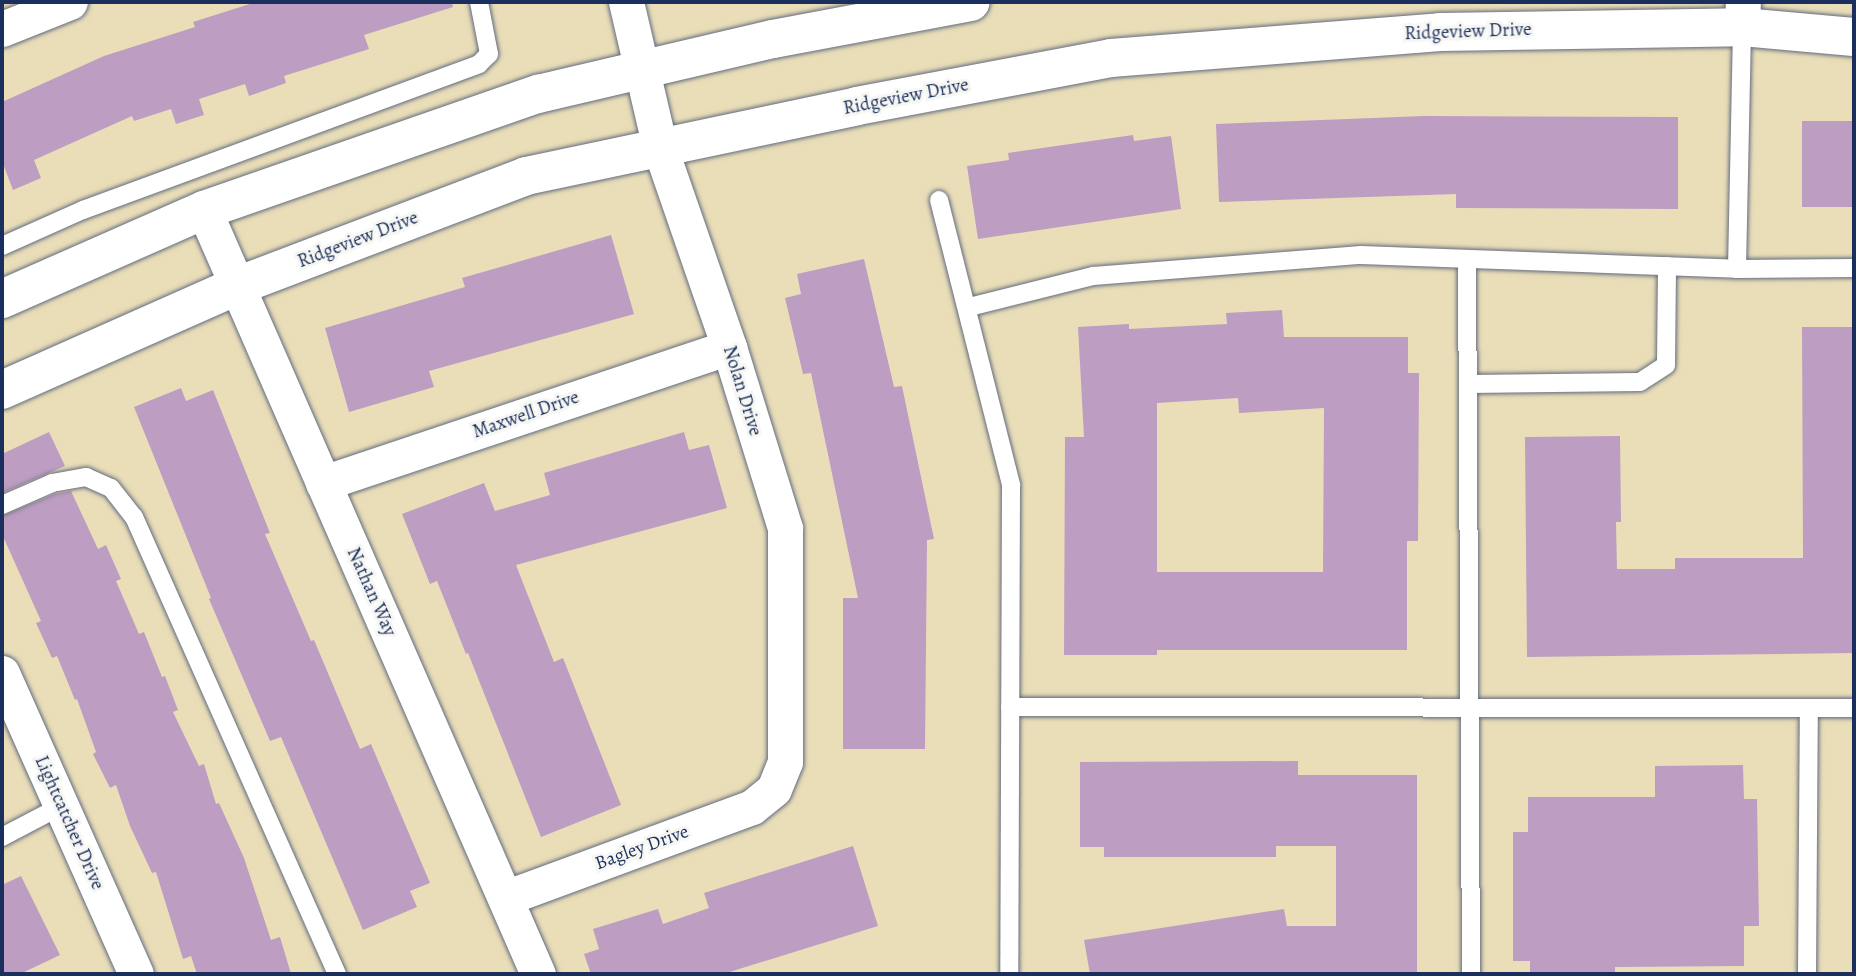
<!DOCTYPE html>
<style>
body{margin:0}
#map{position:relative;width:1856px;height:976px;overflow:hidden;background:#eadeb9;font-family:Alegreya,serif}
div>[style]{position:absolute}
.building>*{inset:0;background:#bd9dc2}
.roads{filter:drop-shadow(0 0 2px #636c7e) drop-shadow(0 0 2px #636c7e)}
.lane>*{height:18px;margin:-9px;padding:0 9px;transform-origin:9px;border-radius:9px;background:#fff}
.street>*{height:35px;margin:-17.5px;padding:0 17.5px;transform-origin:17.5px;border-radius:17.5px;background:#fff}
.secondary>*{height:38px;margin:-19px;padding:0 19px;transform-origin:19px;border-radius:19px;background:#fff}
span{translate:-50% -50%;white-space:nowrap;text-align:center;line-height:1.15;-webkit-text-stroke:6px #f6f6f2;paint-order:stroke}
.street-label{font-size:19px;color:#1b2f5e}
.frame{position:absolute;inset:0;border:4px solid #1b2f5e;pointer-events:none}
</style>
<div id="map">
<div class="building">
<div style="clip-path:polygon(256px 2px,452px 2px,453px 7px,364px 35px,369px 49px,284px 76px,286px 83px,249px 96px,245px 84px,199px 99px,204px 115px,176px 124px,171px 109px,134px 121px,132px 116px,34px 160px,41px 178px,13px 190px,2px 161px,2px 102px,104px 56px,195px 27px,193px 22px)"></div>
<div style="clip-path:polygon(1424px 116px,1678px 117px,1678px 209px,1456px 208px,1456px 194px,1219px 202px,1216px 124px)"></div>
<div style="clip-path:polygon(1802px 121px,1854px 121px,1854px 207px,1802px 207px)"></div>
<div style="clip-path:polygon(1133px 135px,1134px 141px,1171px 136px,1181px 209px,978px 239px,967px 166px,1009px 160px,1008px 153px)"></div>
<div style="clip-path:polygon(611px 235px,634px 314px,429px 371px,434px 387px,349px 412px,325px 328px,465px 287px,462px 278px)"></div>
<div style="clip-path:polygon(864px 259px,894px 387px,902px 386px,934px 539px,927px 540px,925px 749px,843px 749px,843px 598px,858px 598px,811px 373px,803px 374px,785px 298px,801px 294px,797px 274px)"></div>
<div style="clip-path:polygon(evenodd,1282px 310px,1284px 337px,1408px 337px,1408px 373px,1419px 373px,1418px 541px,1407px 541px,1407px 650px,1157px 650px,1157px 655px,1064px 655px,1065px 437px,1084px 437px,1078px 327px,1129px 324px,1129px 329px,1227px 324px,1226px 313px,1282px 310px,1238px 398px,1239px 413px,1324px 408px,1323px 572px,1157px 572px,1157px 403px,1238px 398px)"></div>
<div style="clip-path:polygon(1802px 327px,1854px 327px,1854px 653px,1527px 657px,1525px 437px,1620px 436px,1621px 522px,1616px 522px,1617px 569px,1675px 569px,1675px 558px,1803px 558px)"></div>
<div style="clip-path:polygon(181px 388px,186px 401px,213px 390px,270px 533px,265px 534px,311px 641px,314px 640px,360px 749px,371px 744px,430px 883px,410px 891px,417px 907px,363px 930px,281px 737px,270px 741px,209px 599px,211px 598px,134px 407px)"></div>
<div style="clip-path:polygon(49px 432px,65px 466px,2px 493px,2px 454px)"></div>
<div style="clip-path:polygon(684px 432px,689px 450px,709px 445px,727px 508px,516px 565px,554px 662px,563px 658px,621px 805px,541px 837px,468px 653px,466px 654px,437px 581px,430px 584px,402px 514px,484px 483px,495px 511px,550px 495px,544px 473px)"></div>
<div style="clip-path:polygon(71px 491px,98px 549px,106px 545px,121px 579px,116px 581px,139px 634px,144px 632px,162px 677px,165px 676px,178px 710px,173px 712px,199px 766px,204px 764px,216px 804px,219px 803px,244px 858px,271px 940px,280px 937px,291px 974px,197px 974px,191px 956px,183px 959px,156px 872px,152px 873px,130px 826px,116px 785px,110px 788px,93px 754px,96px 752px,77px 699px,75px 700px,57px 656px,52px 658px,36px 623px,41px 621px,2px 534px,2px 516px,55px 494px)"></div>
<div style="clip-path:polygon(1298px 761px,1298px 775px,1417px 775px,1417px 974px,1090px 974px,1084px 940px,1284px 909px,1287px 926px,1336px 926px,1336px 846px,1276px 846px,1276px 857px,1104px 857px,1104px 847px,1080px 847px,1080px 762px)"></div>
<div style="clip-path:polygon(1743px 765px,1744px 799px,1757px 799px,1759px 926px,1744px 926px,1744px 966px,1615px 967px,1615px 974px,1530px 974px,1530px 961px,1513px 961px,1513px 832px,1528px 832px,1528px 797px,1655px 797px,1655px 766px)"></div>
<div style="clip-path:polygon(853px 846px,878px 926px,723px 974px,591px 974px,584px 954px,599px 949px,593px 929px,658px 909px,663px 924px,709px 908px,704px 893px)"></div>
<div style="clip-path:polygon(21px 876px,60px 955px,20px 974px,2px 974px,2px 885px)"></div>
</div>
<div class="roads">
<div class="lane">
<div style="left:939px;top:200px;width:294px;rotate:75.8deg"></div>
<div style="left:1011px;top:485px;width:489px;rotate:90.2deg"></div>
<div style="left:2px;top:246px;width:89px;rotate:-24deg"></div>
<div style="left:83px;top:210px;width:422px;rotate:-20.2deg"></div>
<div style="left:479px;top:64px;width:14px;rotate:-45deg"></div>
<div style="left:489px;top:54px;width:53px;rotate:-100.9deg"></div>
<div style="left:1467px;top:259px;width:715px;rotate:89.68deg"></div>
<div style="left:1737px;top:269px;width:242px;rotate:-88.8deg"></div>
<div style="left:969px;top:307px;width:128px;rotate:-14deg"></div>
<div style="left:1093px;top:276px;width:269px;rotate:-4.5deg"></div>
<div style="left:1361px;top:255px;width:376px;rotate:2.1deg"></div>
<div style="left:1737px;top:269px;width:117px;rotate:-0.5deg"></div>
<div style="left:1468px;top:384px;width:172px;rotate:-0.7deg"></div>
<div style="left:1640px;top:382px;width:31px;rotate:-33deg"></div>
<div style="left:1666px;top:365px;width:99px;rotate:-89.4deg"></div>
<div style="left:2px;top:505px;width:55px;rotate:-23.7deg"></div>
<div style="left:52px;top:483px;width:35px;rotate:-10deg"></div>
<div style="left:86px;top:477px;width:27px;rotate:24deg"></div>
<div style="left:111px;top:488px;width:37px;rotate:52deg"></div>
<div style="left:134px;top:517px;width:500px;rotate:66.05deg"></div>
<div style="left:1010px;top:707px;width:844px;rotate:0.07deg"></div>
<div style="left:2px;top:837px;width:67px;rotate:-27.7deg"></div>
<div style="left:1807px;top:974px;width:266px;rotate:-89.6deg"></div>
</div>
<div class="street">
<div style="left:1742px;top:27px;width:25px;rotate:-88deg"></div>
<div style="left:2px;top:29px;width:73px;rotate:-21.7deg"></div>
<div style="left:204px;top:210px;width:834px;rotate:66.39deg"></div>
<div style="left:323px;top:483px;width:428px;rotate:-18.5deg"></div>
<div style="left:2px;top:673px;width:329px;rotate:66deg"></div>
<div style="left:505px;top:898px;width:263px;rotate:-20.2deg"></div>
<div style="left:752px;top:807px;width:28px;rotate:-39deg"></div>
<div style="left:774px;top:789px;width:29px;rotate:-68deg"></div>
<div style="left:785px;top:762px;width:234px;rotate:-90deg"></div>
<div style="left:785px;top:528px;width:189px;rotate:-107.2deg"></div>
<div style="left:729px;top:347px;width:211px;rotate:-109.1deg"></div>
<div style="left:660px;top:148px;width:150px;rotate:-103.1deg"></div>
</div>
<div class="secondary">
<div style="left:2px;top:299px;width:221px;rotate:-23.8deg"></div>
<div style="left:204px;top:210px;width:354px;rotate:-19.2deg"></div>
<div style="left:538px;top:94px;width:241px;rotate:-13.2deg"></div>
<div style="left:773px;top:39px;width:201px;rotate:-10.6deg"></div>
<div style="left:2px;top:390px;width:257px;rotate:-23.9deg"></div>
<div style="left:237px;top:286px;width:309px;rotate:-20.8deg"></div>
<div style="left:526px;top:176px;width:338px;rotate:-11.9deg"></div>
<div style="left:857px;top:106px;width:258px;rotate:-10.7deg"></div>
<div style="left:1111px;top:58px;width:330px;rotate:-4.5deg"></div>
<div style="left:1440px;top:32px;width:302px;rotate:-0.9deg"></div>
<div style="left:1742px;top:27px;width:112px;rotate:5.1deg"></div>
</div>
</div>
<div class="street-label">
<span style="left:1468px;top:32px;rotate:-2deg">Ridgeview Drive</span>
<span style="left:906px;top:97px;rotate:-11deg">Ridgeview Drive</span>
<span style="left:358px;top:240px;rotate:-21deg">Ridgeview Drive</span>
<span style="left:742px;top:391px;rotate:73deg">Nolan Drive</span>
<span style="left:526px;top:415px;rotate:-19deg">Maxwell Drive</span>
<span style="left:371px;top:592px;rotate:66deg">Nathan Way</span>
<span style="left:69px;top:823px;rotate:66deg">Lightcatcher Drive</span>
<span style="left:642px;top:848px;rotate:-20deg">Bagley Drive</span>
</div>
<div class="frame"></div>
</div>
